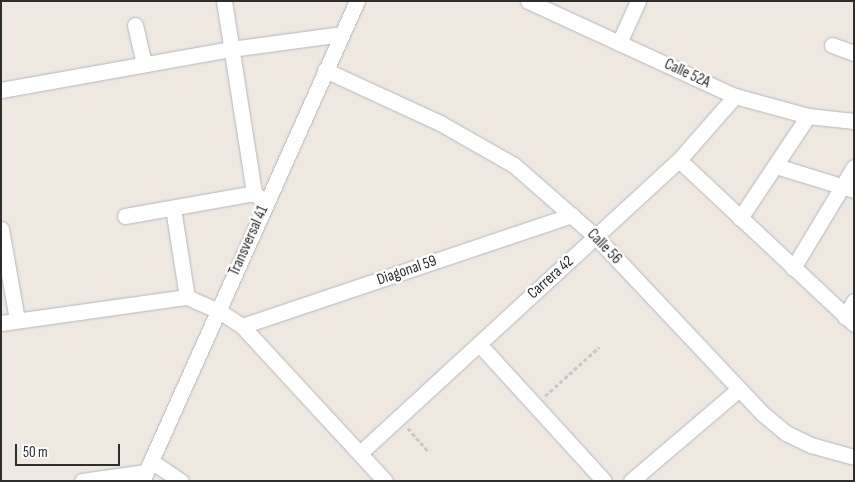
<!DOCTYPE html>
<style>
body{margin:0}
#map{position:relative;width:855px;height:482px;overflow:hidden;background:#eee8e1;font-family:"Sofia Sans Condensed",sans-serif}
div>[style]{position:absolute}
.path>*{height:2.5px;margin-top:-1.25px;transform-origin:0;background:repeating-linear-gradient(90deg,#c8c8c8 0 4px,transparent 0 6.5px)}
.roads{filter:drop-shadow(0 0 1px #b4b7bf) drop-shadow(0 0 1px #b4b7bf)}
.minor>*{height:15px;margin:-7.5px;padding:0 7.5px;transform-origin:7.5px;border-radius:7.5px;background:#fff}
span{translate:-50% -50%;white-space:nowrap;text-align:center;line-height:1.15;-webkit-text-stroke:5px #fff;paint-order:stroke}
.street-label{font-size:16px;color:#2d2d2d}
.frame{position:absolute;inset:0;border:2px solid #2d2d2d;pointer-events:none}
.scale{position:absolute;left:15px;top:444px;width:105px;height:22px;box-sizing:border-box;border:2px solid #2d2d2d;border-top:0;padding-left:6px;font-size:15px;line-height:18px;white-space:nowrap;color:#2d2d2d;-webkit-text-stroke:4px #fff;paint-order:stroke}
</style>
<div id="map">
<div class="path">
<div style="left:545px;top:396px;width:73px;rotate:-42.2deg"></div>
<div style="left:408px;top:428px;width:30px;rotate:49deg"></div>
</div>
<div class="roads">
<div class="minor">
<div style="left:224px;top:1px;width:194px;rotate:81.1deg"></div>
<div style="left:254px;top:193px;width:16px;rotate:40deg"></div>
<div style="left:528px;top:1px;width:228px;rotate:24.7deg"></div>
<div style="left:735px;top:96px;width:76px;rotate:15.3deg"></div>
<div style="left:808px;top:116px;width:46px;rotate:6.2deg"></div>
<div style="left:135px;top:25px;width:40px;rotate:77deg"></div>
<div style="left:619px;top:43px;width:46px;rotate:-65.7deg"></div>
<div style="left:832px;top:45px;width:23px;rotate:20deg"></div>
<div style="left:325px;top:70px;width:127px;rotate:24.7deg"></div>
<div style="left:440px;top:123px;width:85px;rotate:29.6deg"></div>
<div style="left:514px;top:165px;width:111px;rotate:41.3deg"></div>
<div style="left:597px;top:238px;width:241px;rotate:46.7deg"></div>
<div style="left:762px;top:413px;width:31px;rotate:40deg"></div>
<div style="left:786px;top:433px;width:28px;rotate:26deg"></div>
<div style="left:811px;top:445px;width:45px;rotate:15.6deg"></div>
<div style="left:1px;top:90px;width:234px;rotate:-10.1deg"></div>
<div style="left:231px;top:49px;width:112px;rotate:-7.7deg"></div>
<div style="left:679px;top:160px;width:240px;rotate:43.1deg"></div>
<div style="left:776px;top:166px;width:82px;rotate:17.1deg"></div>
<div style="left:173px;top:208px;width:90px;rotate:81.1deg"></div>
<div style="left:125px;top:216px;width:131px;rotate:-10.1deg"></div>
<div style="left:740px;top:218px;width:123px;rotate:-56.3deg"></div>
<div style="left:1px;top:229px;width:92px;rotate:80deg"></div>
<div style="left:793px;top:268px;width:118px;rotate:-58.9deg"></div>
<div style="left:845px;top:317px;width:18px;rotate:-61deg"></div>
<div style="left:1px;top:323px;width:188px;rotate:-8deg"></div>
<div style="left:187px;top:297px;width:35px;rotate:24deg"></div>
<div style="left:219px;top:311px;width:27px;rotate:33deg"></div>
<div style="left:242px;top:326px;width:211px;rotate:47.3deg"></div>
<div style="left:242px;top:326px;width:348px;rotate:-18.6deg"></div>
<div style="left:479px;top:344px;width:185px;rotate:47.6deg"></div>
<div style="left:360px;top:453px;width:433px;rotate:-42.6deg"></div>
<div style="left:679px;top:160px;width:85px;rotate:-48.8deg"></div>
<div style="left:151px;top:461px;width:36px;rotate:34deg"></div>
<div style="left:82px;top:481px;width:65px;rotate:-8deg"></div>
<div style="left:142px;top:481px;width:526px;rotate:-65.87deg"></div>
<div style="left:631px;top:481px;width:140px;rotate:-40.4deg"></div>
</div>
</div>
<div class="street-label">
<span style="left:687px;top:74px;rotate:25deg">Calle 52A</span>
<span style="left:249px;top:241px;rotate:-66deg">Transversal 41</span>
<span style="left:604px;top:247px;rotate:46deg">Calle 56</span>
<span style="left:407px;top:271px;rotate:-19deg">Diagonal 59</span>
<span style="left:551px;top:278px;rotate:-42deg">Carrera 42</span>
</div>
<div class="frame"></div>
<div class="scale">50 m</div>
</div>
